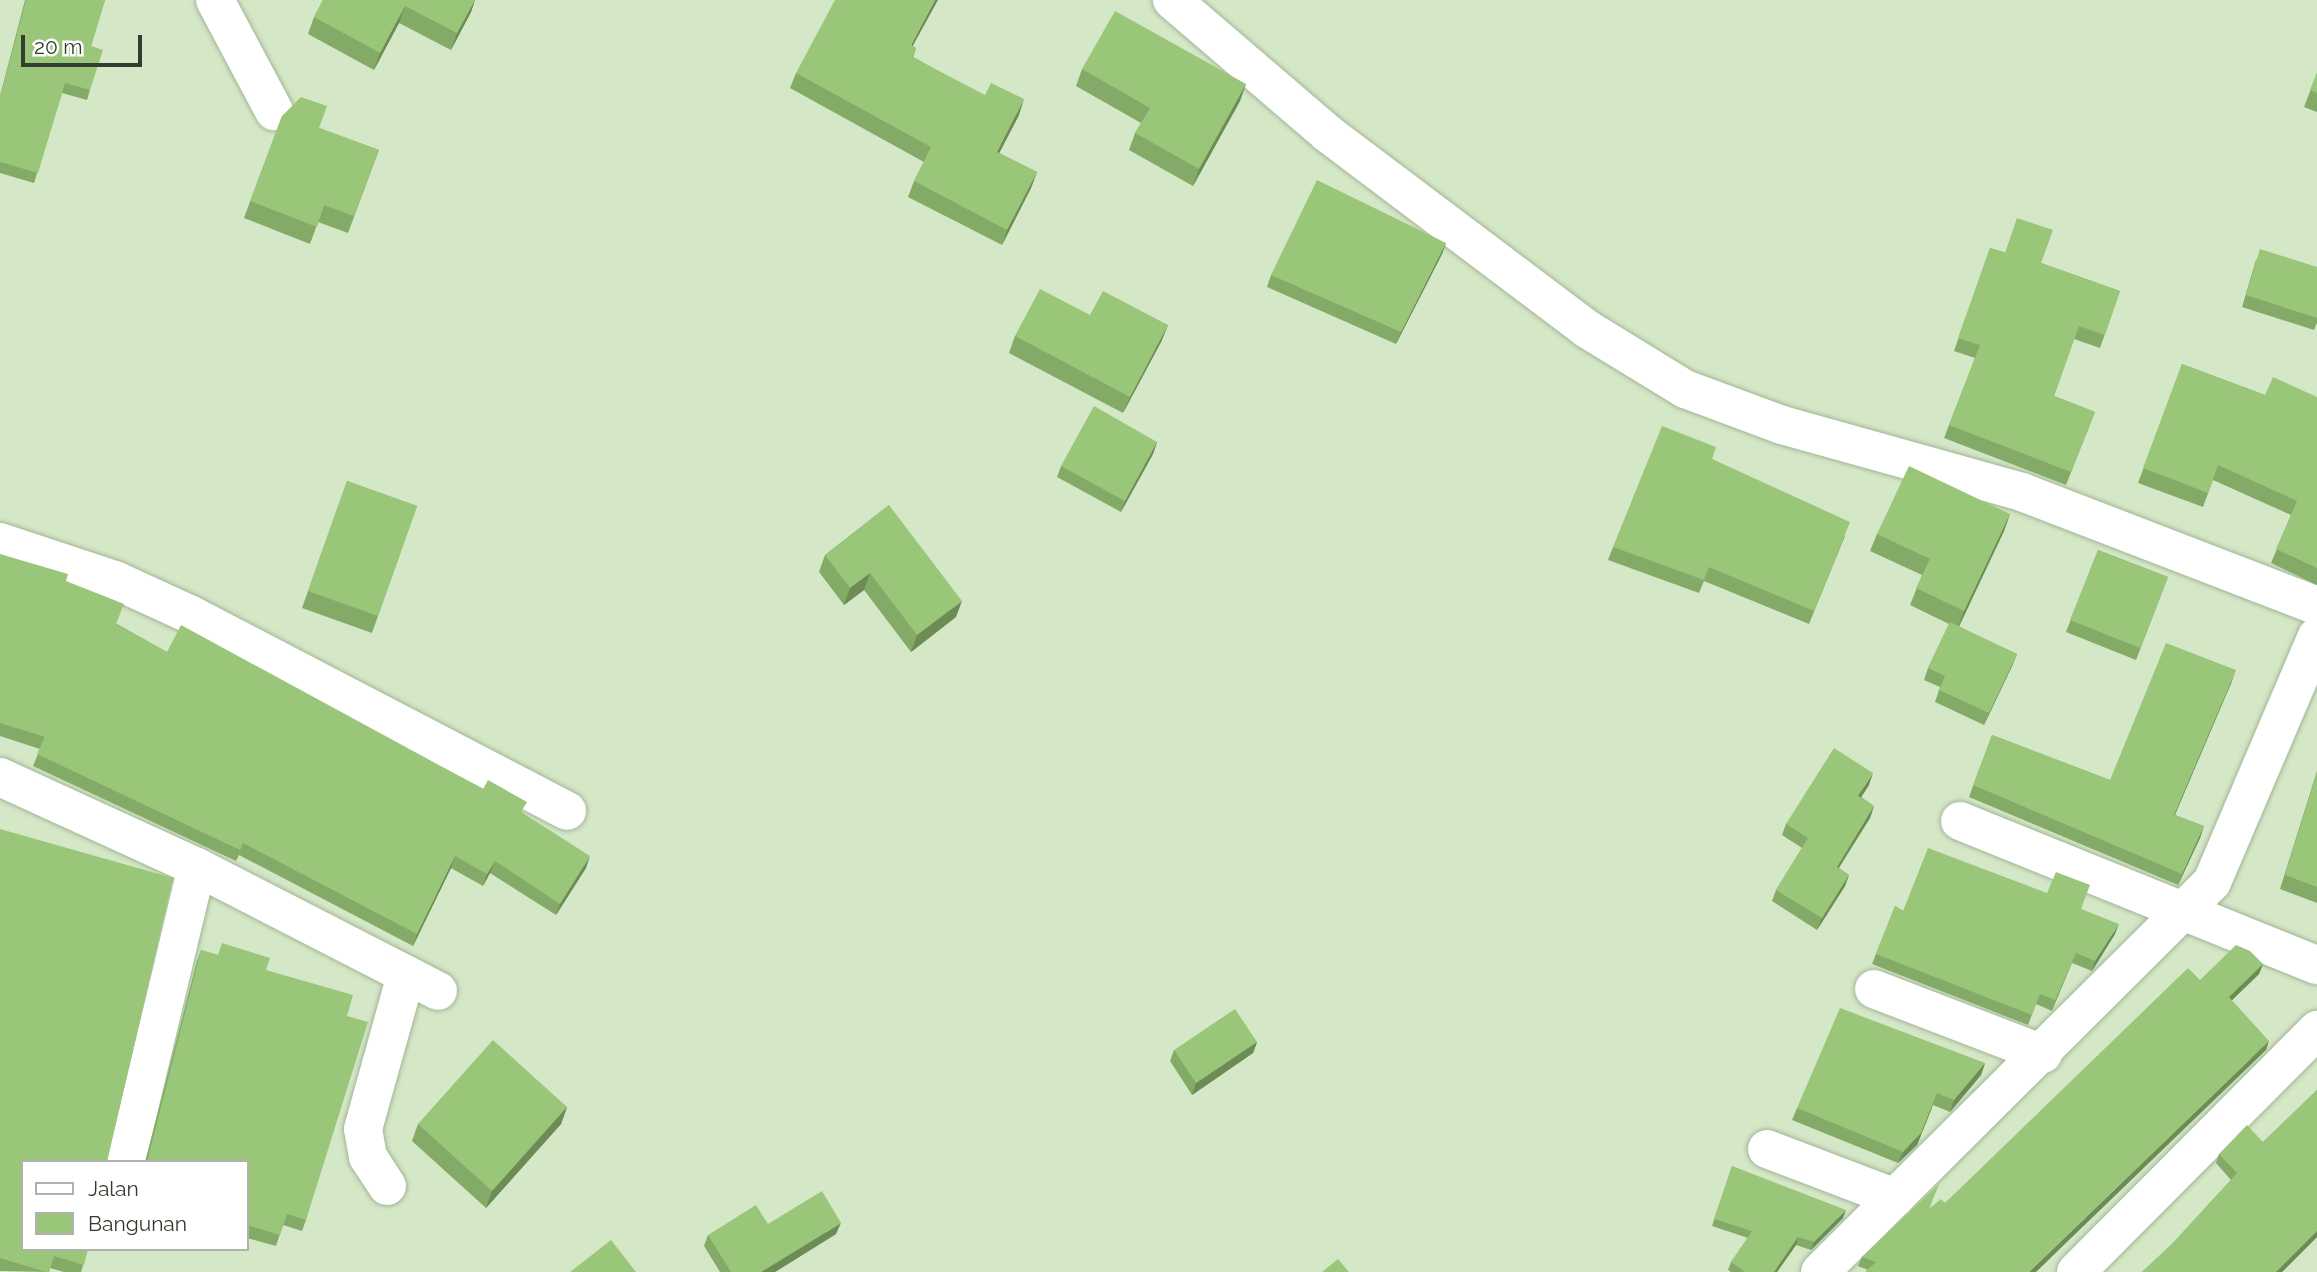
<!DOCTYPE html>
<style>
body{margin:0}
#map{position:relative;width:2317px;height:1272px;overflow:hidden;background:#d4e8c7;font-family:Raleway,sans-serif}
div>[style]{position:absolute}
.roads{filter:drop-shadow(0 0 2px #a2b595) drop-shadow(0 0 2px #a2b595)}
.minor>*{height:38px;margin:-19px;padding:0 19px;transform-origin:19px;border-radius:19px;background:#fff}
.wall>*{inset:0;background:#84aa68}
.shaded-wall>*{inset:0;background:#6c8b55}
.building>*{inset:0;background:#9ac679}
span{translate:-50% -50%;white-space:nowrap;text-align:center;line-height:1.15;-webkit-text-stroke:5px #fff;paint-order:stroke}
.legend{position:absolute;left:21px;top:1160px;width:228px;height:91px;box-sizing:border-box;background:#fff;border:2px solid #aeb1ac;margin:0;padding:9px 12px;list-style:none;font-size:21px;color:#343c2f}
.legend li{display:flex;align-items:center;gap:14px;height:35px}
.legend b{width:35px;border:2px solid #aeb1ac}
.scale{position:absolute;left:21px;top:35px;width:121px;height:32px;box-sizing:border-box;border:4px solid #343c2f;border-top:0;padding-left:9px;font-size:21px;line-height:24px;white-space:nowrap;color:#343c2f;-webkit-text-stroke:5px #fff;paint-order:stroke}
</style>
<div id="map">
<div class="roads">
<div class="minor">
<div style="left:215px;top:0;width:126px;rotate:62deg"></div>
<div style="left:1172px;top:0;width:204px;rotate:40.6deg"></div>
<div style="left:1327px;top:133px;width:326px;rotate:37deg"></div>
<div style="left:1587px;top:329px;width:115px;rotate:31.5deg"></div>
<div style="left:1685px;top:389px;width:103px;rotate:20.4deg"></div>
<div style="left:1782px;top:425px;width:249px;rotate:15.6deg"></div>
<div style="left:2022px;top:492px;width:316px;rotate:21.1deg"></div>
<div style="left:0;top:542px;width:121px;rotate:18.3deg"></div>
<div style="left:115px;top:580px;width:84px;rotate:24.7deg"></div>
<div style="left:191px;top:615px;width:424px;rotate:27.5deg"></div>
<div style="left:0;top:777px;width:217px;rotate:24.6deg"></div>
<div style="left:197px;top:867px;width:271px;rotate:27.2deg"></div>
<div style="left:1960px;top:821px;width:385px;rotate:22deg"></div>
<div style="left:1874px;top:989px;width:181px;rotate:21deg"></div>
<div style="left:1767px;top:1149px;width:137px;rotate:20.9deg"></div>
<div style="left:126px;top:1162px;width:303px;rotate:-76.5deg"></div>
<div style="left:387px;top:1186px;width:35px;rotate:-123deg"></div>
<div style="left:368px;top:1157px;width:28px;rotate:-100deg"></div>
<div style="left:363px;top:1129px;width:160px;rotate:-74.4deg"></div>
<div style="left:1820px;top:1272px;width:553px;rotate:-44.85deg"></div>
<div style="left:2212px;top:882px;width:267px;rotate:-66.9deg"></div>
<div style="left:2076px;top:1272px;width:342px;rotate:-45.1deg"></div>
</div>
</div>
<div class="wall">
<div style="clip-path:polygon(25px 0,105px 0,91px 46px,90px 90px,87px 100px,62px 93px,34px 183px,0 173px,0 96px)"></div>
<div style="clip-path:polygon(323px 0,475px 0,471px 12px,451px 50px,399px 23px,374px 70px,308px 34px,314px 17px)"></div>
<div style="clip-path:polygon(913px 46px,916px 48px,913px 57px,1019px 115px,999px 153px,1037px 172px,1031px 188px,1002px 245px,908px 197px,914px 181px,924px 162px,790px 88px,796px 73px)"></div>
<div style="clip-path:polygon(1082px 69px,1246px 84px,1240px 101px,1193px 186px,1129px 150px,1135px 133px,1141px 123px,1076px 86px)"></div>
<div style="clip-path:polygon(2317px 73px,2317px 112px,2304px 107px)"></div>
<div style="clip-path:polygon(282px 116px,319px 128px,379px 150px,348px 233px,318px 222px,310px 244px,244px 218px)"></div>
<div style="clip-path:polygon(1446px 243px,1442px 254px,1396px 344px,1267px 287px,1271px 275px)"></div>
<div style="clip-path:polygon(1990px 248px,2041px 263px,2120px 291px,2100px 348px,2074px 339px,2054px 396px,2095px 412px,2066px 485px,1944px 438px,1975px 358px,1954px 351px)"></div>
<div style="clip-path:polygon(2256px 260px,2317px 267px,2317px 323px,2314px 330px,2242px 307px)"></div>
<div style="clip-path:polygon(1090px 315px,1168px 325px,1161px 342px,1123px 413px,1009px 353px,1015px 336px)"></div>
<div style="clip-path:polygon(2182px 364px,2265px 395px,2317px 397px,2317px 585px,2271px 563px,2291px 515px,2213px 480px,2203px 507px,2138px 483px)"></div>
<div style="clip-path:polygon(1157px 442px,1153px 454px,1121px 512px,1057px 477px,1061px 466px)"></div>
<div style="clip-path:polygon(1712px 459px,1845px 536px,1809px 624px,1704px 581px,1699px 593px,1608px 560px,1613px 547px)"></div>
<div style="clip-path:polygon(347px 481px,417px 506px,372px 633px,302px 608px)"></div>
<div style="clip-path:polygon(889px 505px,956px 617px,911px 652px,864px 590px,844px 605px,819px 572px,825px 555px)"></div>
<div style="clip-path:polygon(2010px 514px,2004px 531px,1959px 627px,2017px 654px,2012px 666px,1984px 725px,1935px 702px,1940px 687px,1924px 680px,1928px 668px,1949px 624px,1910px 605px,1922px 575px,1870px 551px,1877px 534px)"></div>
<div style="clip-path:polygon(2098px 550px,2168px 577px,2136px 660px,2066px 632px)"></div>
<div style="clip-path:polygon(0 554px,66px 581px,117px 624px,167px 652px,523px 813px,586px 868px,556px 915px,490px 873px,483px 886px,451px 868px,413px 946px,239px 855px,236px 861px,33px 766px,40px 749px,0 736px)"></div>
<div style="clip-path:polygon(2232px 681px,2175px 815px,2204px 826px,2200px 838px,2178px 885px,1969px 797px,1992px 735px,2110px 780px)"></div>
<div style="clip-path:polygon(2317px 771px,2317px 903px,2280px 889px)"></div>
<div style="clip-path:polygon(1869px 785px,1861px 797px,1874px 806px,1870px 818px,1839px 868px,1849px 875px,1845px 886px,1817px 930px,1772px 901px,1776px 890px,1802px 848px,1782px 835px,1786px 824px)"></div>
<div style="clip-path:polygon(0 829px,23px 1162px,88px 1249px,81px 1272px,64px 1272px,50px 1268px,49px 1272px,0 1271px)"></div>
<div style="clip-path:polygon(1895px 906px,1903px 911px,2081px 909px,2115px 934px,2092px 971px,2072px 963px,2052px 1011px,2036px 1004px,2028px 1025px,1872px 964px)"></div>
<div style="clip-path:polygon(201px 950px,266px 970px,347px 1016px,306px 1220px,302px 1231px,283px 1225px,276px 1246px,247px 1238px,247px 1162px,145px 1162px,197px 961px)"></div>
<div style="clip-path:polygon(2263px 964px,2259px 974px,2231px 1001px,2266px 1050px,1868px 1270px,1858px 1266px,1862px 1257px,1929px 1208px,1945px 1203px,2200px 980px)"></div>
<div style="clip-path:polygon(1257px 1042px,1253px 1053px,1192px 1095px,1170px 1061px,1174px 1050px)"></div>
<div style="clip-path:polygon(1985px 1063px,1981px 1075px,1950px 1112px,1933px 1105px,1917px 1145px,1898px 1163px,1792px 1120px,1797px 1108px)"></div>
<div style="clip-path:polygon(2317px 1090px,2317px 1237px,2282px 1272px,2142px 1272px,2172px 1244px,2231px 1180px,2216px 1163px,2219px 1154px,2263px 1142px)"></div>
<div style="clip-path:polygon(567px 1107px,561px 1124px,486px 1208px,412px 1141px,418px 1124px)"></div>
<div style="clip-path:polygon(1732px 1166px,1843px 1218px,1811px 1250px,1796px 1245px,1777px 1272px,1731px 1272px,1728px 1270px,1731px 1262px,1748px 1238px,1712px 1226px)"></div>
<div style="clip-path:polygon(768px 1224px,836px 1234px,775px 1272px,720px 1272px,704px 1246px,708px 1235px)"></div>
</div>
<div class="shaded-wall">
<div style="clip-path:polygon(475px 0,471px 12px,451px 50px,457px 33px)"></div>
<div style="clip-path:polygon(935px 0,938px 0,905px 60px,911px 45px)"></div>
<div style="clip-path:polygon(405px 6px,399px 23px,374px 70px,380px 53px)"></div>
<div style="clip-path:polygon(1246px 84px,1240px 101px,1193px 186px,1199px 169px)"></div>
<div style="clip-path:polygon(1024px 99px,1019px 115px,992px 167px,997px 152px)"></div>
<div style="clip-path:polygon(1037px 172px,1031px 188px,1002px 245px,1007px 230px)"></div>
<div style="clip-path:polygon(1446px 243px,1442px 254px,1396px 344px,1401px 332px)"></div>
<div style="clip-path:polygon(1168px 325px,1161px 342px,1123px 413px,1130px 397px)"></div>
<div style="clip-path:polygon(1157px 442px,1153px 454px,1121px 512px,1125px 501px)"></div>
<div style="clip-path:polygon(2010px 514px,2004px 531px,1958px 628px,1964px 611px)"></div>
<div style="clip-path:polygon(870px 573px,864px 590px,844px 605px,850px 588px)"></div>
<div style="clip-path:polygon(962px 601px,956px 617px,911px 652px,917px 635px)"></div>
<div style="clip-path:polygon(2017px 654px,2012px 666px,1984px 725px,1989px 713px)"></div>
<div style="clip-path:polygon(2236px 670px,2232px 681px,2170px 826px,2174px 815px)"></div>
<div style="clip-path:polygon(1873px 773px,1869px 785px,1854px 808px,1858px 796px)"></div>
<div style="clip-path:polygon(1874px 806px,1870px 818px,1832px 878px,1837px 867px)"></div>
<div style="clip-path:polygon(2204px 826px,2200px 838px,2178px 885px,2182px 874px)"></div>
<div style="clip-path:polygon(455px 856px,451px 868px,413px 946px,417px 934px)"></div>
<div style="clip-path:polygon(590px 856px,586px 868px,556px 915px,560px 904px)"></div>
<div style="clip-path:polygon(495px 861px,490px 873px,483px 886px,487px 874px)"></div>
<div style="clip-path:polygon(1849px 875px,1845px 886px,1817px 930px,1822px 918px)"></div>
<div style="clip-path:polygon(2119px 924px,2115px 934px,2092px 971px,2095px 961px)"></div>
<div style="clip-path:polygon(2263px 964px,2259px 974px,2225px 1007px,2229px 997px)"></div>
<div style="clip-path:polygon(2269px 1041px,2266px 1050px,2036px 1272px,2029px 1272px)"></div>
<div style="clip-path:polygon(1257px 1042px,1253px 1053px,1192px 1095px,1196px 1083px)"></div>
<div style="clip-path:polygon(1985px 1063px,1981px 1075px,1950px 1112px,1954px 1100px)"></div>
<div style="clip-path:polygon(1933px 1105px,1917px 1145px,1898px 1163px,1903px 1152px)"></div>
<div style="clip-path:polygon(567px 1107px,561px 1124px,486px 1208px,492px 1191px)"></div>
<div style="clip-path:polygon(1846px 1210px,1843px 1218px,1811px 1250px,1814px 1242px)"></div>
<div style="clip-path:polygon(841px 1223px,836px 1234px,775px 1272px,761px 1272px)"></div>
<div style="clip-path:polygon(2317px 1231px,2317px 1237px,2282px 1272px,2276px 1272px)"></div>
<div style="clip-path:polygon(1798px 1237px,1796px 1245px,1777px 1272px,1774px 1272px)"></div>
</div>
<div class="building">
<div style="clip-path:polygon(26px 0,105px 0,91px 46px,103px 50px,90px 90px,65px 83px,38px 173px,0 162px,0 98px)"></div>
<div style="clip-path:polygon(323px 0,475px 0,457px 33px,405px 6px,380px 53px,314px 17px)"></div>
<div style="clip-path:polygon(835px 0,935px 0,911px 45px,916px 48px,912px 57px,985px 95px,991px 83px,1024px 99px,997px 152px,1037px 172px,1007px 230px,914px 181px,931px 147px,796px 73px)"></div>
<div style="clip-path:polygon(1115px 11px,1246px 84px,1199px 169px,1135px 133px,1150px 108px,1082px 69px)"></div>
<div style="clip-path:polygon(2317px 73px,2317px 93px,2310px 90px)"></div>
<div style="clip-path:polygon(301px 97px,327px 106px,319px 128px,379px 150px,354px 216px,324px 205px,317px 227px,250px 201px,282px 116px)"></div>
<div style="clip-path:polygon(1317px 180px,1446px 243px,1401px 332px,1271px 275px)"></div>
<div style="clip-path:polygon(2017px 218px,2053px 230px,2041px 263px,2120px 291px,2105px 335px,2079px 326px,2054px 396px,2095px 412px,2071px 472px,1949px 425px,1980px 345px,1958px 338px,1990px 248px,2005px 253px)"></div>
<div style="clip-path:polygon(2260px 249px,2317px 267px,2317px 318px,2246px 295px)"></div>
<div style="clip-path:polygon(1040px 289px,1090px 315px,1103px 291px,1168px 325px,1130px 397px,1015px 336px)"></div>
<div style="clip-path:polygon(2182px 364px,2265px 395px,2273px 377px,2317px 397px,2317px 568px,2276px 549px,2297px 501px,2218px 465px,2208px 493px,2143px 468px)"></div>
<div style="clip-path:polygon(1094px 406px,1157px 442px,1125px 501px,1061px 466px)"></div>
<div style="clip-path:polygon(1662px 426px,1716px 447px,1712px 459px,1850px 522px,1814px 611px,1709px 567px,1704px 580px,1613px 547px)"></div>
<div style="clip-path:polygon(1909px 466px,2010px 514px,1964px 611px,1916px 588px,1930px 559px,1877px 534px)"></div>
<div style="clip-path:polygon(347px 481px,417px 506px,378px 616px,308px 591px)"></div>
<div style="clip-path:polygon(889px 505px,962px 601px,917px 635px,870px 573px,850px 588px,825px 555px)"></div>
<div style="clip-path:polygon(2098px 550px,2168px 577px,2140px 648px,2070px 620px)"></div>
<div style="clip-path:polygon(0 554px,68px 574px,66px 581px,124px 604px,116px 624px,167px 652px,181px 625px,483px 789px,488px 780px,527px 802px,521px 812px,590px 856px,560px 904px,495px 861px,487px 874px,455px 856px,417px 934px,243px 843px,240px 850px,37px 754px,45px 737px,0 723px)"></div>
<div style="clip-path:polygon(1950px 622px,2017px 654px,1989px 713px,1939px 690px,1945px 676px,1928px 668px)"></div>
<div style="clip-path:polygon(2166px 643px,2236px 670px,2174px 815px,2204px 826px,2182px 874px,1973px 785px,1992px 735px,2110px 780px)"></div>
<div style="clip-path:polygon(1834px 748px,1873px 773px,1858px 796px,1874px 806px,1837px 867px,1849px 875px,1822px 918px,1776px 890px,1808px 838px,1786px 824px)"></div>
<div style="clip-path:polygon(2317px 773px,2317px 887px,2285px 875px)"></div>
<div style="clip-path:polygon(0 829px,173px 878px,107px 1162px,23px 1162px,23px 1249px,88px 1249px,84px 1265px,54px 1256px,49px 1272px,46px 1272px,0 1258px)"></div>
<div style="clip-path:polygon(1928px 848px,2047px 893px,2056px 872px,2090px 885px,2081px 909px,2119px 924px,2095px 961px,2076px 953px,2055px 1000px,2040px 994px,2032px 1015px,1876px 954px,1895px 906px,1903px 911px)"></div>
<div style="clip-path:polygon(222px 943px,270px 958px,266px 970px,353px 995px,347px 1016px,368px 1022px,306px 1220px,287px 1214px,280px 1235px,247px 1225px,247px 1162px,147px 1162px,201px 950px,218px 955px)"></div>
<div style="clip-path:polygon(2236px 945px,2250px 951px,2263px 964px,2229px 997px,2269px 1041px,2029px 1272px,1865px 1272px,1876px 1262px,1862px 1257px,1939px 1184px,1929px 1209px,1941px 1199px,1945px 1203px,2188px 968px,2200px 980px)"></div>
<div style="clip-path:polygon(1840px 1008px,1985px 1063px,1954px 1100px,1937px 1093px,1921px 1133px,1903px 1152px,1797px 1108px)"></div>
<div style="clip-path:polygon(1235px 1009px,1257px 1042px,1196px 1083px,1174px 1050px)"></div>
<div style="clip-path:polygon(493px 1040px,567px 1107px,492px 1191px,418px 1124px)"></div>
<div style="clip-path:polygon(2317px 1090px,2317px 1231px,2276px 1272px,2142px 1272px,2172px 1244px,2237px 1173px,2219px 1154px,2247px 1125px,2263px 1142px)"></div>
<div style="clip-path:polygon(1732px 1166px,1846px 1210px,1814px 1242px,1798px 1237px,1774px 1272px,1745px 1272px,1731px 1262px,1752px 1231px,1714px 1219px)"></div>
<div style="clip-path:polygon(822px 1191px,841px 1223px,761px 1272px,731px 1272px,708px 1235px,756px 1205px,768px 1224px)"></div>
<div style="clip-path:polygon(611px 1240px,636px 1272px,570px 1272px)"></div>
<div style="clip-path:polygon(1338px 1259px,1349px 1272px,1322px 1272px)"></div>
</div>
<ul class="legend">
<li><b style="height:9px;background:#fff"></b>Jalan</li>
<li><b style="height:19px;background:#9ac679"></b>Bangunan</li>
</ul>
<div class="scale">20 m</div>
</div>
